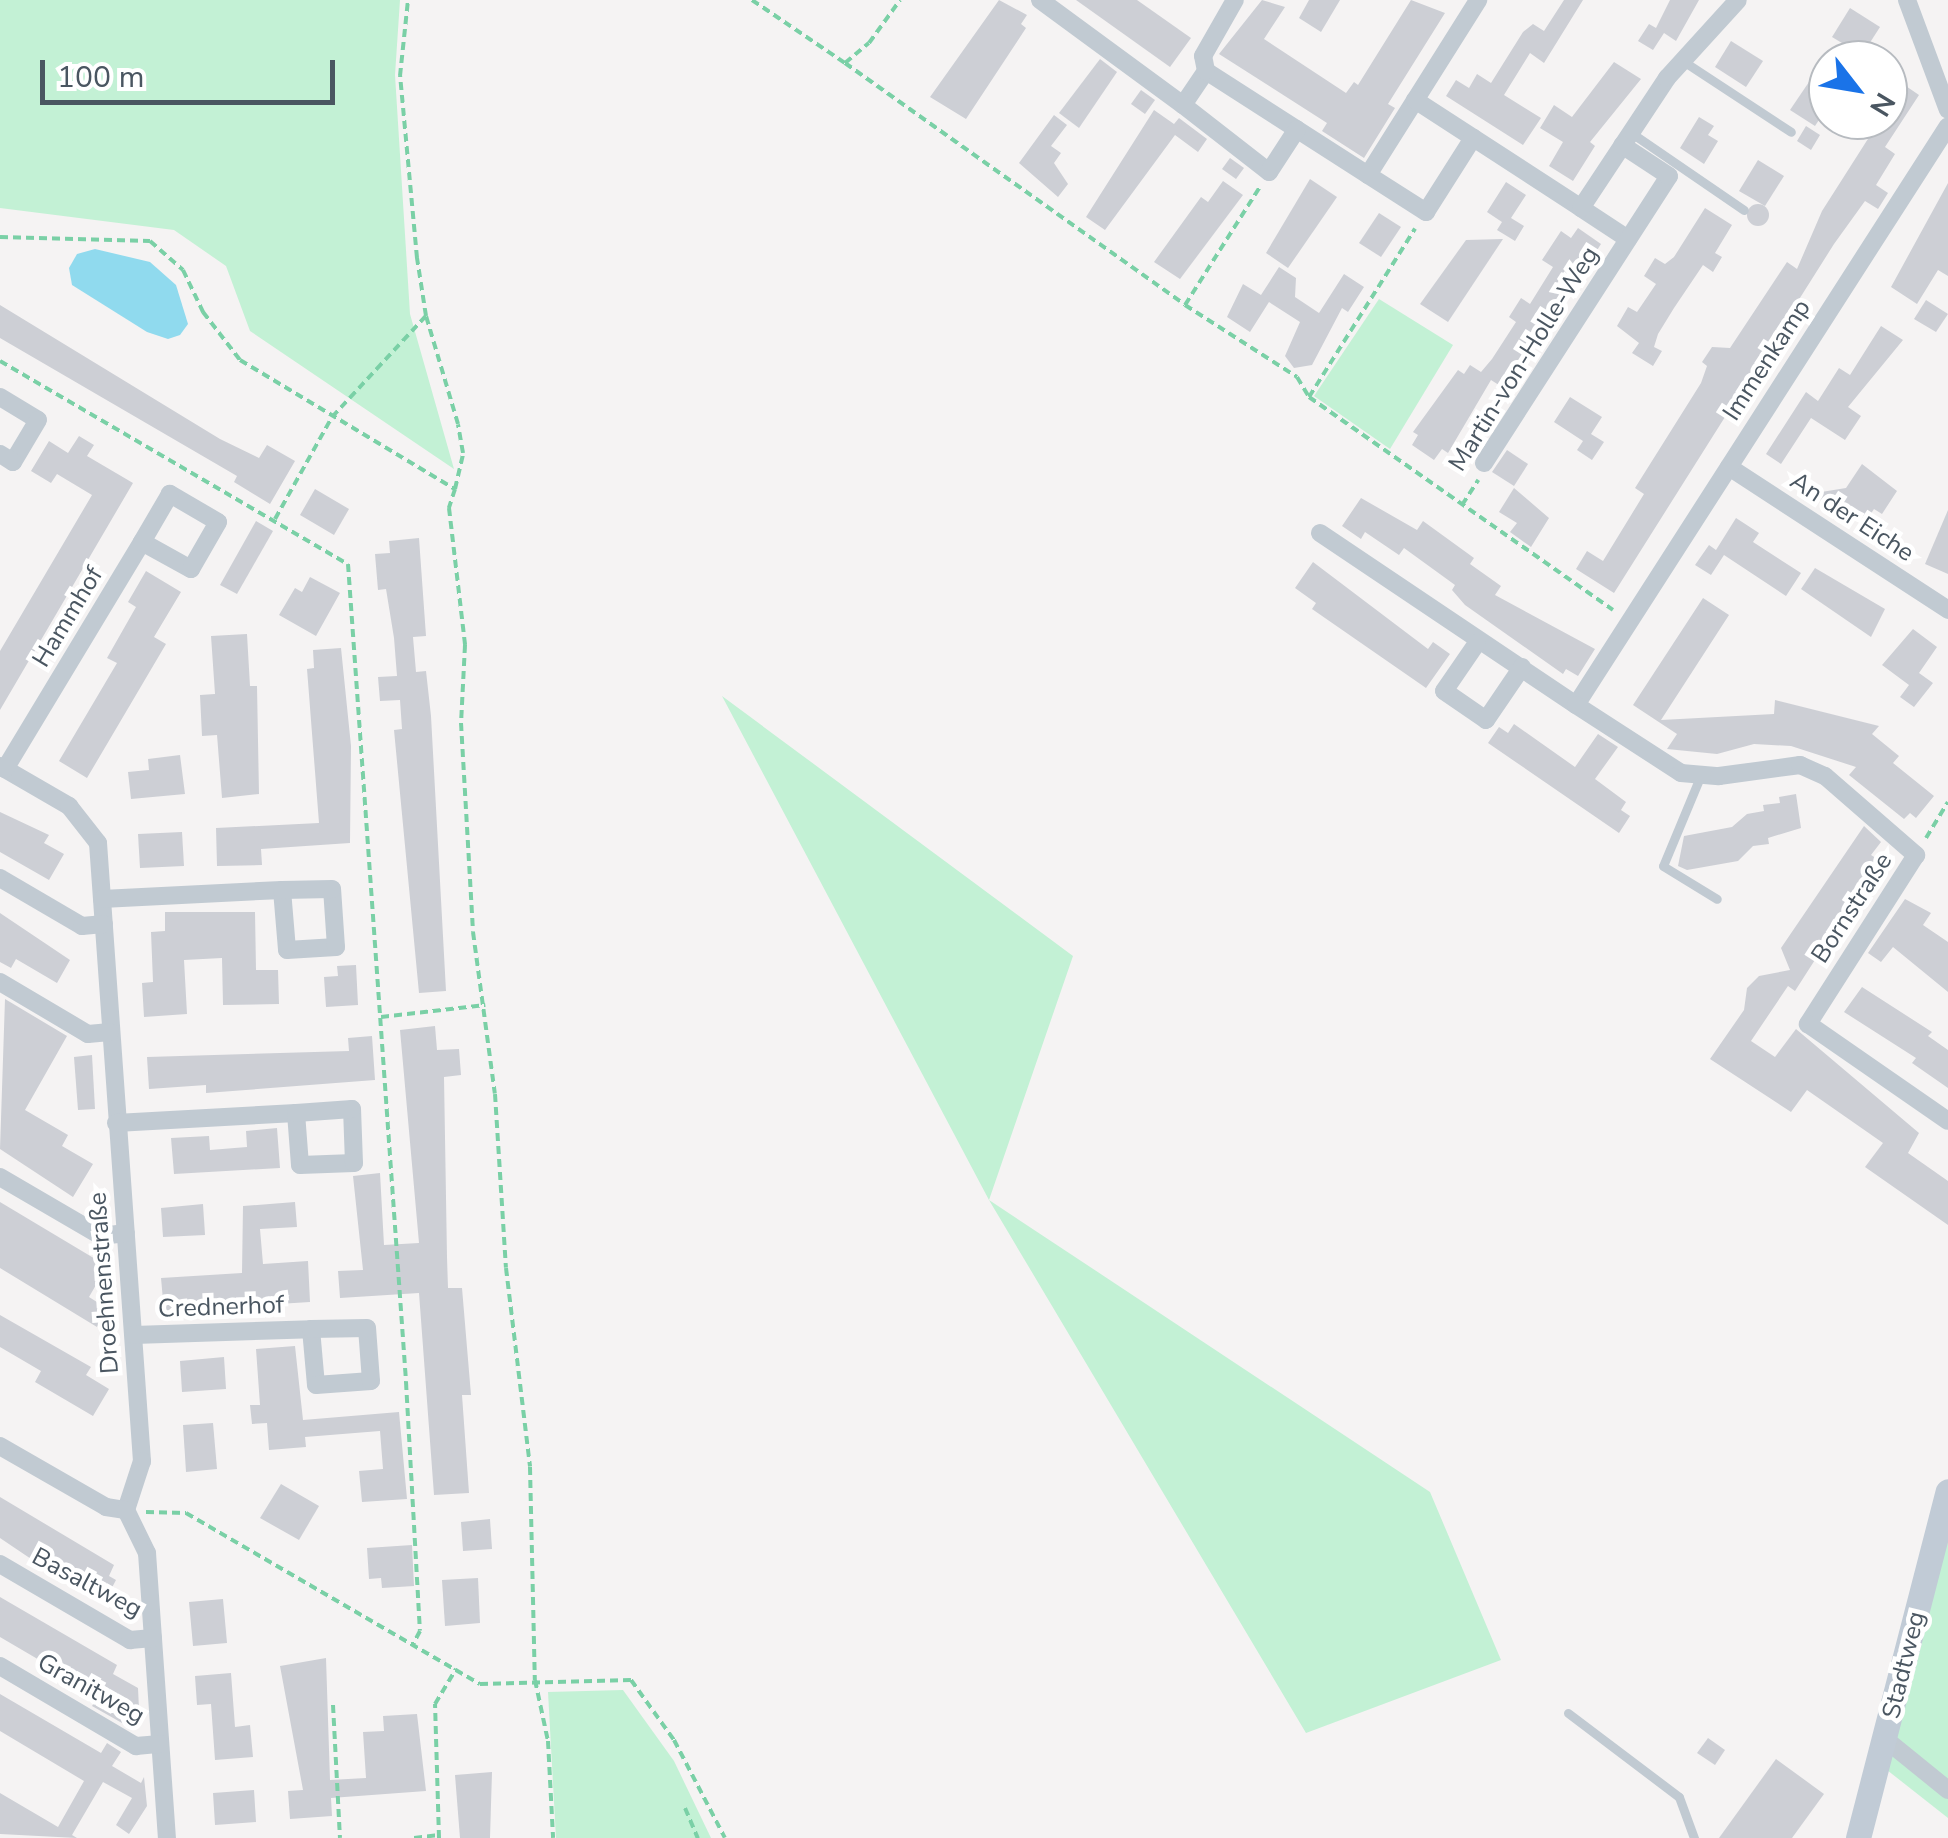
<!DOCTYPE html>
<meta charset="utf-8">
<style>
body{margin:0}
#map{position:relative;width:1948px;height:1838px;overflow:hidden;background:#f5f3f3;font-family:"Nunito Sans",sans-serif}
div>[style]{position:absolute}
.green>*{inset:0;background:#c3f1d5}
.water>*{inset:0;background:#90daee}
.building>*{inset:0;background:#cdcfd5}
.round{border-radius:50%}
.path>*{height:4px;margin-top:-2px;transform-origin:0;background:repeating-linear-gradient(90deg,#7ad0a6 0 8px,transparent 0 13px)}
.lane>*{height:9px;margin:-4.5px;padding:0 4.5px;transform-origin:4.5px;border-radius:4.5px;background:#c1cad2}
.street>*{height:18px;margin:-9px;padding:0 9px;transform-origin:9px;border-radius:9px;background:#c1cad2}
.secondary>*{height:25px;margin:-12.5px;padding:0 12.5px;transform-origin:12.5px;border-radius:12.5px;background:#c1cbd6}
span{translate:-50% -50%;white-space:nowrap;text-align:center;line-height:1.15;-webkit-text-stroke:9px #fff;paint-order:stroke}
.street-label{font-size:25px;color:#4a5661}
.north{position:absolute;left:1808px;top:40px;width:100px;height:100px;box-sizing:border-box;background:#fff;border:2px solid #b7bbc0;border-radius:50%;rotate:121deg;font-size:28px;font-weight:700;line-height:40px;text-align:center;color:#4a5661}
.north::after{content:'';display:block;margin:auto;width:35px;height:45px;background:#1a73e8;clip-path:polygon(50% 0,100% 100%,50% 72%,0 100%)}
.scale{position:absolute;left:40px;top:60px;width:295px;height:45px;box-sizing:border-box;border:5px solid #4a5661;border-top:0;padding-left:12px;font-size:30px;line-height:35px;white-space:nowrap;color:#4a5661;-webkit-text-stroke:8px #fff;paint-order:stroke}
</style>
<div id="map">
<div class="green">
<div style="clip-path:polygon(0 0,400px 0,395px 75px,410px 314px,454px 469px,250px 331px,226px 266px,174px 230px,0 208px)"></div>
<div style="clip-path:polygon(1379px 299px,1453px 345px,1390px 449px,1314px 396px)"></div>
<div style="clip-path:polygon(722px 696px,1073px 956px,989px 1200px,1430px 1492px,1501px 1660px,1306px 1733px,989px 1200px)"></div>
<div style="clip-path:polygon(1948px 1524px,1948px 1818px,1887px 1770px)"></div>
<div style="clip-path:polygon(623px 1690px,674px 1761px,711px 1838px,556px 1838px,548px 1692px)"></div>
</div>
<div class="water">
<div style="clip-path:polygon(95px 249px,150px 262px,176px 285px,188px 324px,180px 335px,168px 339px,147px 332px,72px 285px,69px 268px,77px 254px)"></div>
</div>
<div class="building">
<div style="clip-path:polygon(999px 0,1027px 15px,1021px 24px,1026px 28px,966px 119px,930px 97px)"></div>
<div style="clip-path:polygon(1076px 0,1137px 0,1191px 38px,1170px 67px)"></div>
<div style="clip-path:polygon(1262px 0,1285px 7px,1264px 39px,1346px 93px,1354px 82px,1358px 85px,1411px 0,1445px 13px,1388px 104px,1395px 108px,1364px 158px,1322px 131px,1327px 123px,1219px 54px)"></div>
<div style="clip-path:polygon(1309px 0,1340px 0,1321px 32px,1299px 18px)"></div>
<div style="clip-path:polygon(1564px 0,1583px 0,1544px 63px,1530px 53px,1504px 95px,1541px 118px,1523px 145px,1446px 96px,1456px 80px,1469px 88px,1477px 74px,1491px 83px,1523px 32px,1533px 24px,1544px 31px)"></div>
<div style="clip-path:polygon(1670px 0,1699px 0,1676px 41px,1664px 33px,1653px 50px,1638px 41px,1649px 24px,1656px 28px)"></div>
<div style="clip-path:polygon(1850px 8px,1880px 27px,1862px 55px,1832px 37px)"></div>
<div style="clip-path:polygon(1731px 41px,1763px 61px,1746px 87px,1715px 67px)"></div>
<div style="clip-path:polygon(1100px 59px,1117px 72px,1079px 128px,1059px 113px)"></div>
<div style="clip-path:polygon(1614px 62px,1641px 79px,1590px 142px,1595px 146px,1573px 181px,1549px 166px,1563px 142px,1540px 128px,1554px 105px,1572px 117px)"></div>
<div style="clip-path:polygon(1811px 79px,1828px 90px,1828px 106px,1815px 126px,1790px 110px)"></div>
<div style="clip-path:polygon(1897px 80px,1919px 95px,1885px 147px,1895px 154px,1876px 185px,1888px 193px,1878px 209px,1865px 201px,1834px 244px,1614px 593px,1576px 569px,1587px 551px,1603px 561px,1644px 494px,1635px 488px,1701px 383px,1707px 366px,1702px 362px,1712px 347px,1730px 348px,1787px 262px,1797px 269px,1822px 211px,1880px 120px,1888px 120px,1888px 94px)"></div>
<div style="clip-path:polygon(1141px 90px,1155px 100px,1145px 114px,1131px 104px)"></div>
<div style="clip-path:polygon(1154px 110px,1174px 124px,1179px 118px,1207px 139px,1198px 152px,1175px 135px,1105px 230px,1086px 217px)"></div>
<div style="clip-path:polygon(1054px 115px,1067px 125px,1051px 146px,1061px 153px,1054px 163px,1068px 184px,1058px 197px,1019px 163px)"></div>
<div style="clip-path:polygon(1699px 117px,1714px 126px,1708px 135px,1718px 141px,1704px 164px,1680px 148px)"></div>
<div style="clip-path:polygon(1806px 126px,1820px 135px,1811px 150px,1797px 141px)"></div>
<div style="clip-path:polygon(1230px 158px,1244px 168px,1236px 179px,1222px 169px)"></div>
<div style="clip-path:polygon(1758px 160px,1784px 176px,1765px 206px,1739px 191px)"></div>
<div style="clip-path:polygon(1310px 179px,1337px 197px,1288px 268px,1266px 253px)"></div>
<div style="clip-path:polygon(1223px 181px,1243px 195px,1180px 279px,1154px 262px,1201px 197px,1208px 202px)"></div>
<div style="clip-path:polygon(1506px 182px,1526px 195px,1511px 218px,1524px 226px,1515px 241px,1497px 230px,1502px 222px,1487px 212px)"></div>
<div style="clip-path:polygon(1948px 183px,1948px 276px,1938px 270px,1917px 304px,1891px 287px)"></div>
<div class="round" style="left:1747px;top:204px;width:22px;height:22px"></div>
<div style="clip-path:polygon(1705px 208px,1732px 225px,1715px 253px,1722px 257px,1713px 272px,1703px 265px,1674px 308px,1658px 334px,1654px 347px,1662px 351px,1653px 366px,1632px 353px,1639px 343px,1617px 326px,1628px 307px,1637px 312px,1656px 284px,1644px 276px,1655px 258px,1665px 264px,1674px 257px)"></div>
<div style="clip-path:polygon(1379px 213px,1401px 227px,1381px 257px,1359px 243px)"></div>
<div style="clip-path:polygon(1578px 228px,1601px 244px,1522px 368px,1516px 364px,1502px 387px,1491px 380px,1448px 453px,1442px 449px,1434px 460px,1412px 445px,1418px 435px,1413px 432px,1458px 370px,1464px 374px,1470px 365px,1481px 372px,1492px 359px,1516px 322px,1509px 317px,1521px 298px,1530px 304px,1553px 267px,1542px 260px,1561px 231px,1571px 238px)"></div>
<div style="clip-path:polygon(1503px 239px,1448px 322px,1420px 304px,1466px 240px)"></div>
<div style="clip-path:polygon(1279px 267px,1296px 278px,1295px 297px,1319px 313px,1344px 274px,1364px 287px,1348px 312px,1342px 308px,1312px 365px,1294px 368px,1285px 356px,1300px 322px,1269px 302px,1250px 332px,1227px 317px,1243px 284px,1261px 295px)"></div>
<div style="clip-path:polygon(1926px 300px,1948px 314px,1936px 332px,1914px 319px)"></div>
<div style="clip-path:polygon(0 305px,220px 439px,259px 458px,267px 445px,295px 461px,270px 504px,234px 482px,237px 476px,0 338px)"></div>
<div style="clip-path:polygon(1881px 326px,1903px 340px,1848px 407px,1861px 416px,1845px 440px,1811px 418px,1781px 464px,1766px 454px,1806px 392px,1818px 401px,1839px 368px,1850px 375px)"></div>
<div style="clip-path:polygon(1570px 397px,1602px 417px,1591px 434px,1604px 442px,1592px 460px,1577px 450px,1583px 441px,1554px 422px)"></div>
<div style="clip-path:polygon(79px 436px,94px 445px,87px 456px,133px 483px,0 710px,0 651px,92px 495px,57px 474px,51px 483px,31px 471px,49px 441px,68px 453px)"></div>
<div style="clip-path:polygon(1507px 450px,1528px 464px,1514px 486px,1492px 472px)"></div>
<div style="clip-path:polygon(1862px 464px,1897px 491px,1882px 514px,1874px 509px,1864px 524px,1809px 494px,1846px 488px)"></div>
<div style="clip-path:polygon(1514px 488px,1549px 518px,1531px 547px,1510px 532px,1517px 523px,1499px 512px)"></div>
<div style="clip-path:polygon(315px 489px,349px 509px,334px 535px,300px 515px)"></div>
<div style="clip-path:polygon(1361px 498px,1417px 530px,1423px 521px,1474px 558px,1470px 564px,1501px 586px,1495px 595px,1595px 649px,1578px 676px,1566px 669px,1563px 674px,1465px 605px,1452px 590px,1455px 585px,1404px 548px,1399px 555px,1365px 532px,1361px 539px,1342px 526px)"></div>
<div style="clip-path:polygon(1948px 510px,1948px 574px,1925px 564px)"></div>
<div style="clip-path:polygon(1736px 518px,1759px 533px,1753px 542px,1801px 573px,1786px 596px,1724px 555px,1711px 575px,1695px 565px,1709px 545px,1716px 550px)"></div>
<div style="clip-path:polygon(256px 521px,273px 531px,237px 594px,220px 585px)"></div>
<div style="clip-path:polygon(419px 538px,426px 636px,413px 637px,416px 672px,426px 671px,431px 716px,446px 991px,419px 993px,394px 730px,402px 729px,400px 700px,380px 701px,378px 677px,397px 676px,394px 638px,386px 589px,378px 590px,375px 554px,390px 553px,389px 541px)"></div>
<div style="clip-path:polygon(1313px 562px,1428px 649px,1433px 642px,1450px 654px,1426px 688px,1312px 609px,1316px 603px,1295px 588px)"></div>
<div style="clip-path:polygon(1815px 568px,1885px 609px,1871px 637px,1801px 589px)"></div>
<div style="clip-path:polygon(146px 571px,181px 592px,154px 637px,166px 644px,87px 778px,59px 761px,117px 663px,107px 658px,136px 607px,128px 602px)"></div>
<div style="clip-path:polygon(310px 577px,340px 593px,316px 636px,279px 615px,295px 588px,302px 592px)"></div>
<div style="clip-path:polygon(1703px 598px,1729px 615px,1661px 720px,1774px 714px,1775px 700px,1879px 726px,1872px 734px,1899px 756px,1893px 763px,1934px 796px,1916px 818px,1910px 813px,1904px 819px,1849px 775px,1856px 767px,1791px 746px,1754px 744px,1717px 754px,1667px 749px,1677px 734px,1633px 705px)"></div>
<div style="clip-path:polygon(1913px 629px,1937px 647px,1919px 673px,1933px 683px,1914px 707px,1900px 697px,1909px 685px,1882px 665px)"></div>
<div style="clip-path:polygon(247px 634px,250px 686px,257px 686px,259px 794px,222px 798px,217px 735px,202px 736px,200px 695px,215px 694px,211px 636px)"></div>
<div style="clip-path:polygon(341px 648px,351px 746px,350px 843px,261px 849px,262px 865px,217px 866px,216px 828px,319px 823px,307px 669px,314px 668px,313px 650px)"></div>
<div style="clip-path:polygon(1514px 724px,1575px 767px,1598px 734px,1618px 747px,1595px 779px,1626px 802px,1621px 810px,1630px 816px,1619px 833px,1488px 743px,1499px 727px,1508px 733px)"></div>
<div style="clip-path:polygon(180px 755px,185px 794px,131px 799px,128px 772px,149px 770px,148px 759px)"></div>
<div style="clip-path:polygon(1796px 794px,1801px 828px,1768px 838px,1769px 844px,1753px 846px,1738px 861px,1687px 870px,1678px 866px,1684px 836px,1732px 827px,1747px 814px,1764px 811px,1763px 805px,1780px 803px,1779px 797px)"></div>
<div style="clip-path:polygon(0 812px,49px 835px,44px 843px,64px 854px,49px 880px,0 852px)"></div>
<div style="clip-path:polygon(1864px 826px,1881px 842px,1871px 855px,1879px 860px,1795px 991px,1788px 986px,1751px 1041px,1775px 1057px,1796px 1029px,1919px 1133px,1908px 1153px,1948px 1181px,1948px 1225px,1865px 1167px,1883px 1143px,1807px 1090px,1791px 1112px,1710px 1059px,1744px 1010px,1747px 988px,1759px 976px,1790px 970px,1781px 948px)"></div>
<div style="clip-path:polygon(182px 832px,184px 866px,140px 868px,138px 834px)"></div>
<div style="clip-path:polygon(1905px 899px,1931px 913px,1923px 925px,1948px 942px,1948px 992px,1893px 947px,1881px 962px,1868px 953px)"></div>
<div style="clip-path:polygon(165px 912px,255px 912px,256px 970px,278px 970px,279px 1004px,223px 1005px,222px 958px,184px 960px,187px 1014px,144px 1017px,142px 983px,153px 982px,151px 932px,165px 931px)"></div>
<div style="clip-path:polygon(0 913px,70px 960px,57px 983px,16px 959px,11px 968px,0 962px)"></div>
<div style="clip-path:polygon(356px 965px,358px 1005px,326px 1007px,324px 977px,338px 976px,337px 966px)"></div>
<div style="clip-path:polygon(1862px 987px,1932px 1032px,1928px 1036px,1948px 1050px,1948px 1088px,1912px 1063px,1916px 1058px,1844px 1012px)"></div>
<div style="clip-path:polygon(5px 999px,67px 1036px,25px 1110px,68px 1135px,62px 1146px,93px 1164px,73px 1197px,0 1149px)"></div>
<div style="clip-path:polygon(435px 1026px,437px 1050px,459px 1049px,461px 1075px,444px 1077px,447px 1257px,448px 1288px,462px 1288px,471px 1395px,462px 1395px,469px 1493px,434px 1495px,419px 1293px,340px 1298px,338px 1271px,363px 1270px,353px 1176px,380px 1173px,384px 1245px,419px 1243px,400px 1030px)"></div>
<div style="clip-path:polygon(372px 1036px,375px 1080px,206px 1093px,206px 1085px,149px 1089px,147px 1057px,349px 1051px,348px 1038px)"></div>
<div style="clip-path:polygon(92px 1055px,95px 1109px,78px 1110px,74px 1057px)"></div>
<div style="clip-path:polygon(277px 1128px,280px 1168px,174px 1174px,171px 1138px,209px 1136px,210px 1150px,247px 1147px,246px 1131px)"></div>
<div style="clip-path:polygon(0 1202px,107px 1266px,89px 1297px,108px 1309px,97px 1327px,0 1268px)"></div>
<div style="clip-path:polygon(295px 1202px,297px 1227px,260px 1229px,263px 1264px,308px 1261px,310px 1302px,164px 1311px,161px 1278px,242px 1273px,243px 1206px)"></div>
<div style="clip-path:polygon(203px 1204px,205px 1235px,163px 1237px,161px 1208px)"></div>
<div style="clip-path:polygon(0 1315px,91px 1367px,86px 1375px,109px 1389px,93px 1416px,35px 1382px,41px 1371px,0 1347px)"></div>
<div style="clip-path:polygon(295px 1346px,303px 1420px,399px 1412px,407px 1499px,362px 1502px,359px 1471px,383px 1469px,380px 1431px,305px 1437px,306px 1447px,269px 1450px,267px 1423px,252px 1424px,250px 1405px,260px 1405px,256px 1349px)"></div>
<div style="clip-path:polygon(224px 1357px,226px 1389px,182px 1392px,180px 1361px)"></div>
<div style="clip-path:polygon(213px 1423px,217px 1469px,186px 1472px,183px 1425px)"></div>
<div style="clip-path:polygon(281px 1484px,319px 1506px,299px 1540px,260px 1518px)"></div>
<div style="clip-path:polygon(0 1497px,114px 1565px,109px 1576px,116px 1580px,106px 1599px,86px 1587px,83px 1594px,0 1538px)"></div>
<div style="clip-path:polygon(490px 1519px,492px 1549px,463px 1551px,461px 1522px)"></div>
<div style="clip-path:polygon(412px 1545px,414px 1586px,382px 1588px,381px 1578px,369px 1579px,367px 1548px)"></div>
<div style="clip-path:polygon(478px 1578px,480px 1623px,445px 1626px,442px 1580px)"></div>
<div style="clip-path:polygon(0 1597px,117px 1665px,113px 1674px,138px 1688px,139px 1709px,129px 1710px,122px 1723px,92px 1706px,99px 1695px,0 1637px)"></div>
<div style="clip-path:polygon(223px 1599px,227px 1643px,193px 1646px,189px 1602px)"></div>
<div style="clip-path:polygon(326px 1658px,330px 1780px,366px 1778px,363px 1732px,384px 1731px,383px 1716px,417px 1714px,426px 1791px,331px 1798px,332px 1816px,290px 1819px,288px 1791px,303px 1790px,280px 1666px)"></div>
<div style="clip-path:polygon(231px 1673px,235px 1727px,250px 1725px,253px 1757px,215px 1760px,211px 1704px,197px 1705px,195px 1676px)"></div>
<div style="clip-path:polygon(0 1694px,101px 1753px,107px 1743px,121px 1752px,112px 1766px,141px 1783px,144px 1777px,147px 1806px,129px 1834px,116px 1825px,132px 1798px,103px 1782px,72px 1835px,77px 1838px,0 1834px,0 1793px,58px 1827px,84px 1781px,0 1731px)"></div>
<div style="clip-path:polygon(1708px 1738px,1725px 1750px,1715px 1765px,1697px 1753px)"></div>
<div style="clip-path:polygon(1776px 1759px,1824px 1794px,1792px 1838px,1719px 1838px)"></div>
<div style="clip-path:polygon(492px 1772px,490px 1838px,460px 1838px,455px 1775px)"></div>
<div style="clip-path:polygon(254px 1790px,256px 1822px,215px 1825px,213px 1793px)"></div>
</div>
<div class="path">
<div style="left:752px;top:0;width:112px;rotate:34.1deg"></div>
<div style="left:845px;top:63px;width:31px;rotate:-40deg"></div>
<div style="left:869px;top:43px;width:53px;rotate:-54.2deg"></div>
<div style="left:845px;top:63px;width:417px;rotate:35.4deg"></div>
<div style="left:1185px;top:305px;width:133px;rotate:32.7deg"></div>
<div style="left:1297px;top:377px;width:23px;rotate:59deg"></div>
<div style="left:1309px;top:397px;width:371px;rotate:35deg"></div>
<div style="left:0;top:237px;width:150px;rotate:1.5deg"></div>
<div style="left:150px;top:241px;width:44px;rotate:41.3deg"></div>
<div style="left:183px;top:270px;width:47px;rotate:64.5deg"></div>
<div style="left:203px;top:312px;width:61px;rotate:52.4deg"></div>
<div style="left:240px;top:360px;width:251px;rotate:31deg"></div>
<div style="left:455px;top:489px;width:37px;rotate:-77deg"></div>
<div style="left:463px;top:453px;width:29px;rotate:-100deg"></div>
<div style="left:458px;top:424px;width:113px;rotate:-106.5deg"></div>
<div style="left:426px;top:316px;width:59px;rotate:-98.8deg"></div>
<div style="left:417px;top:258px;width:183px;rotate:-95.3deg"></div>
<div style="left:400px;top:76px;width:76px;rotate:-84deg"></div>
<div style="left:1185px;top:305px;width:140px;rotate:-57.6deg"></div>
<div style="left:0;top:361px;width:403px;rotate:30.3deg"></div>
<div style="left:348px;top:564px;width:820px;rotate:85.94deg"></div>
<div style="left:406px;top:1382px;width:249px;rotate:86.8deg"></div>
<div style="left:420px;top:1631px;width:15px;rotate:118deg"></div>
<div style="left:1309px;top:397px;width:199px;rotate:-57.8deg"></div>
<div style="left:455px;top:489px;width:20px;rotate:108deg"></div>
<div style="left:449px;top:508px;width:138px;rotate:83.3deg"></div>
<div style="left:465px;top:645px;width:78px;rotate:92.9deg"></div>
<div style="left:461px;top:723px;width:209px;rotate:86.7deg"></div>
<div style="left:473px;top:932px;width:163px;rotate:82.3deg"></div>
<div style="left:495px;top:1094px;width:174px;rotate:86.4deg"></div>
<div style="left:506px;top:1268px;width:200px;rotate:83.1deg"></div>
<div style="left:530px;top:1467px;width:213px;rotate:88.7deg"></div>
<div style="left:535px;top:1680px;width:62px;rotate:78deg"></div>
<div style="left:548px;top:1741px;width:97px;rotate:87deg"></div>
<div style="left:1462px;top:505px;width:30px;rotate:-57deg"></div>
<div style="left:275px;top:519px;width:117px;rotate:-60.8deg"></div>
<div style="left:332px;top:417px;width:138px;rotate:-47.1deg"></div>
<div style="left:1926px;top:838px;width:42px;rotate:-58.6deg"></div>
<div style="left:381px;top:1017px;width:105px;rotate:-6.6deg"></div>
<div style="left:146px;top:1512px;width:40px;rotate:1.4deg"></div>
<div style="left:186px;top:1513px;width:340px;rotate:30.2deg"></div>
<div style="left:480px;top:1684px;width:151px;rotate:-1.5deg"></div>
<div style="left:631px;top:1680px;width:74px;rotate:54.4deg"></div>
<div style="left:674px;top:1740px;width:110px;rotate:62.5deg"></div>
<div style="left:333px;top:1705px;width:133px;rotate:87deg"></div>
<div style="left:685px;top:1808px;width:33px;rotate:67deg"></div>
<div style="left:414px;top:1838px;width:25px;rotate:-7deg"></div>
<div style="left:439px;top:1838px;width:134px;rotate:-91.7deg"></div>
<div style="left:435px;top:1704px;width:41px;rotate:-59deg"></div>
</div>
<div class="lane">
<div style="left:1683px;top:61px;width:129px;rotate:33.3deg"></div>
<div style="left:1630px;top:132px;width:138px;rotate:34.4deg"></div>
<div style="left:1700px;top:777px;width:96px;rotate:112.6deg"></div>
<div style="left:1663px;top:866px;width:63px;rotate:31.4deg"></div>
<div style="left:1568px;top:1713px;width:139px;rotate:37.1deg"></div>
<div style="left:1679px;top:1797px;width:44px;rotate:69.9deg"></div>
</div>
<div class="street">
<div style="left:1040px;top:0;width:177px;rotate:36.3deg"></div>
<div style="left:1183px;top:105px;width:41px;rotate:-55.9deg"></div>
<div style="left:1206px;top:71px;width:193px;rotate:32.7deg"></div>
<div style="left:1368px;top:175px;width:207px;rotate:-57.8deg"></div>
<div style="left:1907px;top:0;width:117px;rotate:69.6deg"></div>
<div style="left:1206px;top:71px;width:15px;rotate:-101deg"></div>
<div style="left:1203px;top:56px;width:64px;rotate:-60.3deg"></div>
<div style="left:1415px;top:100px;width:198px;rotate:33deg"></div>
<div style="left:1183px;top:105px;width:109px;rotate:37.9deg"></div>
<div style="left:1269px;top:172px;width:51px;rotate:-56.9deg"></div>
<div style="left:1368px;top:175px;width:69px;rotate:32.5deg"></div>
<div style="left:1426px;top:212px;width:88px;rotate:-57.6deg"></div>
<div style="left:1628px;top:239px;width:56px;rotate:-146.6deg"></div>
<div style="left:1581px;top:208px;width:156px;rotate:-56.5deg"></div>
<div style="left:1667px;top:78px;width:105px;rotate:-47.7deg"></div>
<div style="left:0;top:397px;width:44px;rotate:31.2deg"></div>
<div style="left:38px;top:420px;width:49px;rotate:120.8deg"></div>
<div style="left:13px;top:462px;width:15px;rotate:-148deg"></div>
<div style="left:1484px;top:463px;width:341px;rotate:-57.2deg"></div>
<div style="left:1669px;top:176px;width:56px;rotate:-146.6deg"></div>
<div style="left:1729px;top:467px;width:262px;rotate:33.1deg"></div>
<div style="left:1320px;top:533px;width:308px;rotate:33.9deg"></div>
<div style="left:1576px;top:705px;width:688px;rotate:-57.28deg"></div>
<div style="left:1477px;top:643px;width:58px;rotate:124.5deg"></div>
<div style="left:1444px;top:691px;width:51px;rotate:34.6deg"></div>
<div style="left:1486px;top:720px;width:64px;rotate:-55.8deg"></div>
<div style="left:1576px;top:705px;width:125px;rotate:32.9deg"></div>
<div style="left:1681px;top:773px;width:38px;rotate:5deg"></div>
<div style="left:1719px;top:776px;width:82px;rotate:-7.7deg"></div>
<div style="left:1800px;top:765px;width:27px;rotate:24deg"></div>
<div style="left:1825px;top:776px;width:121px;rotate:41deg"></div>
<div style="left:1916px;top:855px;width:201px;rotate:122.6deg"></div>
<div style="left:1808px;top:1024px;width:170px;rotate:34.7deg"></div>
<div style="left:0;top:766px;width:80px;rotate:30.1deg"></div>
<div style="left:69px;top:806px;width:47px;rotate:51.9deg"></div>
<div style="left:98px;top:843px;width:620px;rotate:85.93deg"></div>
<div style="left:142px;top:1461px;width:52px;rotate:108.1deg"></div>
<div style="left:5px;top:769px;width:265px;rotate:-58.9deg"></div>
<div style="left:142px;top:542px;width:56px;rotate:28.9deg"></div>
<div style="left:191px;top:569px;width:54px;rotate:-60.1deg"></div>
<div style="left:218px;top:522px;width:56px;rotate:-149.7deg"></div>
<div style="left:170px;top:494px;width:56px;rotate:120.3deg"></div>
<div style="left:0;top:878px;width:95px;rotate:30.3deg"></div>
<div style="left:82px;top:926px;width:22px;rotate:-5deg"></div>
<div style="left:102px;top:899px;width:180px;rotate:-2.9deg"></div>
<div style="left:282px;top:890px;width:60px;rotate:85.2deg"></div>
<div style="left:287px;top:950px;width:49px;rotate:-3.5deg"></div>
<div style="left:336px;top:947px;width:58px;rotate:-93.9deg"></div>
<div style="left:332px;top:889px;width:50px;rotate:178.9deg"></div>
<div style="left:0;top:982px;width:102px;rotate:30.6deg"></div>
<div style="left:88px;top:1034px;width:22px;rotate:-5deg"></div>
<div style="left:116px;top:1123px;width:180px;rotate:-3.2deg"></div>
<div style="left:296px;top:1113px;width:52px;rotate:85.6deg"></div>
<div style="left:300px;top:1165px;width:54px;rotate:-2.1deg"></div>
<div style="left:354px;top:1163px;width:54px;rotate:-92.1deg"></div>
<div style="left:352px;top:1109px;width:56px;rotate:175.9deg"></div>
<div style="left:0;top:1177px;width:117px;rotate:30.3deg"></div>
<div style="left:101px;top:1236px;width:25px;rotate:-7deg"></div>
<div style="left:134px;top:1335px;width:177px;rotate:-1.9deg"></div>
<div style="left:311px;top:1329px;width:56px;rotate:84.9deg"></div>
<div style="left:316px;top:1385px;width:55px;rotate:-4.2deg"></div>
<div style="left:371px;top:1381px;width:53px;rotate:-94.3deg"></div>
<div style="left:367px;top:1328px;width:56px;rotate:179deg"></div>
<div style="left:0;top:1446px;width:122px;rotate:29.9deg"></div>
<div style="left:106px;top:1507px;width:20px;rotate:9deg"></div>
<div style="left:126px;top:1510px;width:48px;rotate:64deg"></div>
<div style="left:147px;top:1553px;width:286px;rotate:86deg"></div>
<div style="left:0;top:1564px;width:151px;rotate:30.3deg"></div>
<div style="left:130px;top:1640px;width:23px;rotate:-5deg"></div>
<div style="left:0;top:1666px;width:158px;rotate:30.5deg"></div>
<div style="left:136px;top:1746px;width:24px;rotate:-5deg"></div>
<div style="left:1885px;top:1739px;width:81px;rotate:39deg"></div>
</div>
<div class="secondary">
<div style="left:1858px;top:1838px;width:358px;rotate:-75.5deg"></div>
</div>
<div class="street-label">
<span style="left:1524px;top:359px;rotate:-58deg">Martin-von-Holle-Weg</span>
<span style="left:1767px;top:360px;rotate:-57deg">Immenkamp</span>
<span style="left:1852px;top:517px;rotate:33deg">An der Eiche</span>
<span style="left:68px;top:617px;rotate:-59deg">Hammhof</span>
<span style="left:1852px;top:908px;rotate:-57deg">Bornstraße</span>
<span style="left:104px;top:1283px;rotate:-94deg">Droehnenstraße</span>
<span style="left:221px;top:1307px;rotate:-2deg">Crednerhof</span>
<span style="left:87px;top:1583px;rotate:28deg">Basaltweg</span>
<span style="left:1904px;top:1665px;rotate:-76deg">Stadtweg</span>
<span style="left:91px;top:1689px;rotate:29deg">Granitweg</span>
</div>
<div class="north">N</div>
<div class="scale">100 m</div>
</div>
